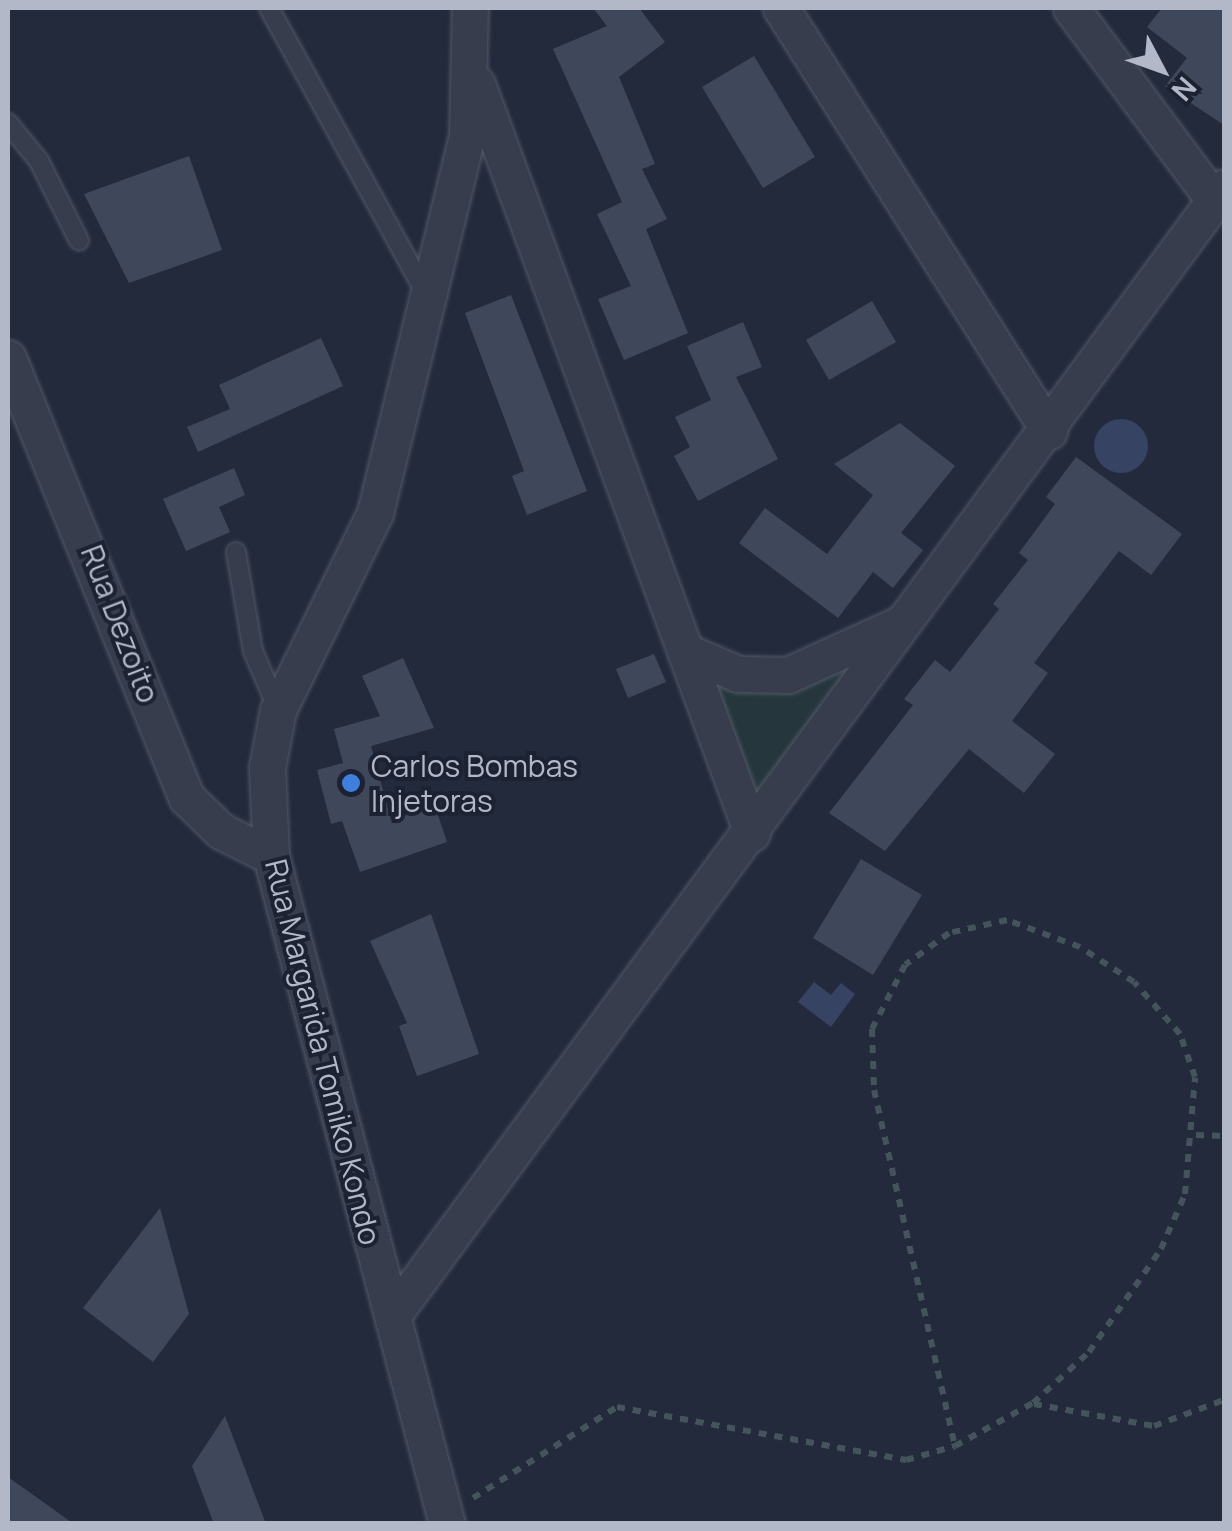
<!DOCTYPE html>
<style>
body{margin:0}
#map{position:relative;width:1232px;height:1531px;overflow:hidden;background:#232a3c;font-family:Manrope,sans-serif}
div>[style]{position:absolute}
.green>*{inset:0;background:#25373d}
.water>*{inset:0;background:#364363}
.round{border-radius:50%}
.building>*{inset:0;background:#3f485b}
.path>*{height:6px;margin-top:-3px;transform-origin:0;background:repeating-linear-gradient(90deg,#43545a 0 8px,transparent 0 16px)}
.roads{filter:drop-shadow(0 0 2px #525867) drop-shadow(0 0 2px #525867)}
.service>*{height:18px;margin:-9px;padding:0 9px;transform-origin:9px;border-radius:9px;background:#373d4c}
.minor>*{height:35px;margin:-17.5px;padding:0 17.5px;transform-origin:17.5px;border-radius:17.5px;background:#373d4c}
.dots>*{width:28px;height:28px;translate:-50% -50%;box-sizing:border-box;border:5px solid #1c2231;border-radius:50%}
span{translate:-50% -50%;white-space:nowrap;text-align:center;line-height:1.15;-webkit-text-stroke:8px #1c2231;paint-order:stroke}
.street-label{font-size:30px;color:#b2b8c8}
.poi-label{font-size:30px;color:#b2b8c8}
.left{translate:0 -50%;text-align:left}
.frame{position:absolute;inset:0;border:10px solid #b2b8c8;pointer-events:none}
.north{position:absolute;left:1112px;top:20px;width:100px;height:100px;-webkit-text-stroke:8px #1c2231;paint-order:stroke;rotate:131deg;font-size:28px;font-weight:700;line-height:40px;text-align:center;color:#b2b8c8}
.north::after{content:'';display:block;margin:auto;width:35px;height:45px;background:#b2b8c8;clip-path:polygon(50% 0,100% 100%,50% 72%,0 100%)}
</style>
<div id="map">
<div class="green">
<div style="clip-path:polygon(851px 668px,754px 798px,714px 678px,780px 694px)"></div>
</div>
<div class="water">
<div class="round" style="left:1094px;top:419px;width:54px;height:54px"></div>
<div style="clip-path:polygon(814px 982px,831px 995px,841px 983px,855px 994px,831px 1027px,798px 1002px)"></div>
</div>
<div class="building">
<div style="clip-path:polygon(593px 8px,639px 8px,665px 42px,619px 77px,655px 164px,642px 169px,667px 219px,646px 229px,688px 333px,624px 360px,598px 299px,631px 286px,597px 214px,622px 202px,553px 49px,607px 26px)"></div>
<div style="clip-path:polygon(1162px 8px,1224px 8px,1224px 125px,1165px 86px,1187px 58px,1147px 27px)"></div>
<div style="clip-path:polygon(754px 56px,815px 157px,763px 188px,702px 87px)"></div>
<div style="clip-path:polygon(189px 156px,222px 250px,129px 283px,84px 194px)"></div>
<div style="clip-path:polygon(511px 295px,587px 491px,527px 515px,512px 476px,524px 471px,465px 313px)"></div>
<div style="clip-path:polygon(872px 301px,896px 342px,829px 380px,806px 340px)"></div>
<div style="clip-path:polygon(743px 322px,762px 367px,736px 377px,778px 459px,698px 501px,674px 456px,690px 447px,675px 417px,711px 400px,687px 346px)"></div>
<div style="clip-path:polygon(321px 338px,343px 386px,198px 452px,187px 427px,230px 409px,219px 385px)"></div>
<div style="clip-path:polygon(900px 423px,955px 466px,901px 533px,923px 550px,893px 588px,873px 572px,838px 618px,739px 543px,765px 508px,827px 554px,873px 495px,834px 464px)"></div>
<div style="clip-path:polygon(1076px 457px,1182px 534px,1151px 575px,1119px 551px,1034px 663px,1048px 673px,1012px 721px,1055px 754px,1024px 793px,969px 749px,885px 851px,829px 813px,913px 705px,904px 699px,935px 660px,950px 672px,999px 609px,993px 604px,1028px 560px,1019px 553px,1055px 504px,1046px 497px)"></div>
<div style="clip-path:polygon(234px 468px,245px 495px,219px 507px,230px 532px,186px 551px,163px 499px)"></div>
<div style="clip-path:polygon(654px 654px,666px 682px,628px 698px,616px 669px)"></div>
<div style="clip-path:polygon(403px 658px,434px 728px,371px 746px,391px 820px,435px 806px,447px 842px,360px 872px,342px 821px,331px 824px,317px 770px,343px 763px,334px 729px,380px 716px,362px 676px)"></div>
<div style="clip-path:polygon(861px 859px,922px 895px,873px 975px,813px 938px)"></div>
<div style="clip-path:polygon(431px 914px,479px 1054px,417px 1076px,399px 1026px,407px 1023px,370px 941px)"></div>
<div style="clip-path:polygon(160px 1208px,189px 1314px,153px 1362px,83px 1308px)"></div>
<div style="clip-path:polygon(225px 1416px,266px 1524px,214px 1524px,192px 1466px)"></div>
<div style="clip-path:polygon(8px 1477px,74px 1524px,8px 1524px)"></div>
</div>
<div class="path">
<div style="left:1196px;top:1135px;width:28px;rotate:2deg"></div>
<div style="left:1034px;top:1404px;width:122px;rotate:10.4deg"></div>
<div style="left:1154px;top:1426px;width:75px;rotate:-20.4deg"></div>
<div style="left:473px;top:1498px;width:170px;rotate:-32.3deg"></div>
<div style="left:617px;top:1407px;width:294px;rotate:10.4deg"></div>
<div style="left:906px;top:1460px;width:51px;rotate:-15.9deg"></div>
<div style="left:955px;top:1446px;width:89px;rotate:-28.9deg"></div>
<div style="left:1033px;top:1403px;width:76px;rotate:-42.3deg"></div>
<div style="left:1089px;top:1352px;width:126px;rotate:-55deg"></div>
<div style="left:1161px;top:1249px;width:60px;rotate:-66.4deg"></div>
<div style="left:1185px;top:1194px;width:117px;rotate:-85.1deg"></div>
<div style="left:1195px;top:1077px;width:46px;rotate:-109.2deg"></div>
<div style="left:1180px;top:1034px;width:69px;rotate:-131.5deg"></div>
<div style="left:1134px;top:982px;width:64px;rotate:-147.1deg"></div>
<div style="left:1080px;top:947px;width:78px;rotate:-159.7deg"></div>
<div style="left:1007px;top:920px;width:59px;rotate:167.4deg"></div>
<div style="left:949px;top:933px;width:54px;rotate:144deg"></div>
<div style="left:905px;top:965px;width:72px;rotate:117.3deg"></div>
<div style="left:872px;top:1029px;width:61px;rotate:88.1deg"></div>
<div style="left:874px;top:1090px;width:365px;rotate:77.2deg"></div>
</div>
<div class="roads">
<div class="service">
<div style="left:269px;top:8px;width:326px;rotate:61.2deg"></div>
<div style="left:8px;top:123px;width:49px;rotate:50.8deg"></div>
<div style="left:39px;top:161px;width:89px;rotate:63.4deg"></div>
<div style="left:236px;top:552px;width:100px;rotate:80.3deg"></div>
<div style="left:253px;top:651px;width:63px;rotate:66.7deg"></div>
</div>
<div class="minor">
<div style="left:781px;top:8px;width:501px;rotate:57.64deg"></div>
<div style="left:1071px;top:8px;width:241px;rotate:53.3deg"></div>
<div style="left:477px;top:84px;width:798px;rotate:69.84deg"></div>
<div style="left:8px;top:358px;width:475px;rotate:67.9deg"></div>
<div style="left:187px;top:798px;width:47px;rotate:44.1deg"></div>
<div style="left:221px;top:831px;width:56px;rotate:26.6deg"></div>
<div style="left:685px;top:651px;width:58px;rotate:23.5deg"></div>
<div style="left:738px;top:674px;width:50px;rotate:1.1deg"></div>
<div style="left:788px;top:675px;width:125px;rotate:-24.5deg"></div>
<div style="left:392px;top:1316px;width:1402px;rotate:-53.61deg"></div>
<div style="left:447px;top:1524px;width:691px;rotate:-104.76deg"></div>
<div style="left:271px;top:856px;width:88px;rotate:-92.6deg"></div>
<div style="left:267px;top:768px;width:59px;rotate:-79.3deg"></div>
<div style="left:278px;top:710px;width:220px;rotate:-63.8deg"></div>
<div style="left:375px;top:513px;width:388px;rotate:-76.3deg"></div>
<div style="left:467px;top:136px;width:128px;rotate:-88.7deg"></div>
</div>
</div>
<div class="dots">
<div style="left:351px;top:783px;background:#3f7fe0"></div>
</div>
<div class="street-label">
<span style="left:120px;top:624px;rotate:69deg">Rua Dezoito</span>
<span style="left:323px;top:1052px;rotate:76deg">Rua Margarida Tomiko Kondo</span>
</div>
<div class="poi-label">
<span class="left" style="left:371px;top:783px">Carlos Bombas<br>Injetoras</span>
</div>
<div class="frame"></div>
<div class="north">N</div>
</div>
